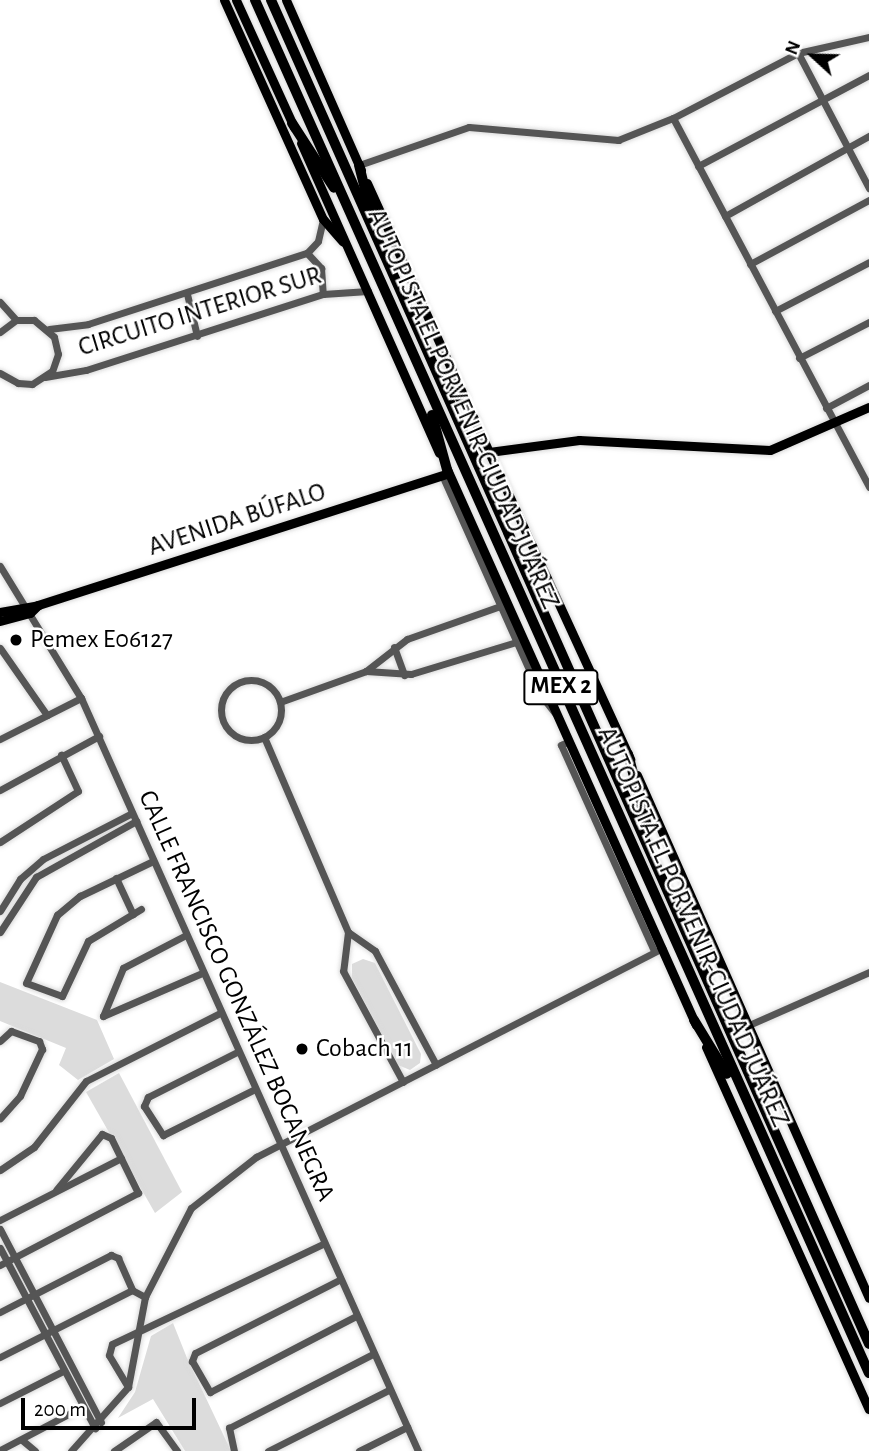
<!DOCTYPE html>
<meta charset="utf-8">
<style>
body{margin:0}
#map{position:relative;width:869px;height:1451px;overflow:hidden;background:#fff;font-family:"Alegreya Sans",sans-serif}
div>[style]{position:absolute}
.green>*{inset:0;background:#dcdcdc}
.roads{filter:drop-shadow(0 0 2px #dbdbdb) drop-shadow(0 0 2px #dbdbdb)}
.minor>*{height:7px;margin:-3.5px;padding:0 3.5px;transform-origin:3.5px;border-radius:3.5px;background:#555}
.minor>.ring{margin:-3.5px;padding:0;box-sizing:content-box;background:none;border:7px solid #555;border-radius:50%}
.major>*{height:9px;margin:-4.5px;padding:0 4.5px;transform-origin:4.5px;border-radius:4.5px;background:#000}
.highway>*{height:10px;margin:-5px;padding:0 5px;transform-origin:5px;border-radius:5px;background:#000}
.dots>*{width:19px;height:19px;translate:-50% -50%;box-sizing:border-box;border:4px solid #fff;border-radius:50%}
span{translate:-50% -50%;white-space:nowrap;text-align:center;line-height:1.15;-webkit-text-stroke:5px #fff;paint-order:stroke}
.shield-label span{padding:2px 5px;background:#fff;border:2px solid;border-radius:5px;-webkit-text-stroke-width:0}
.shield-label{font-size:24px;color:#000;font-weight:700}
.street-label{font-size:26px;color:#000}
.poi-label{font-size:26px;color:#000}
.left{translate:0 -50%;text-align:left}
.north{position:absolute;left:778px;top:21px;width:70px;height:70px;-webkit-text-stroke:5px #fff;paint-order:stroke;rotate:292deg;font-size:19px;font-weight:700;line-height:28px;text-align:center;color:#000}
.north::after{content:'';display:block;margin:auto;width:24px;height:32px;background:#000;clip-path:polygon(50% 0,100% 100%,50% 72%,0 100%)}
.scale{position:absolute;left:21px;top:1398px;width:175px;height:32px;box-sizing:border-box;border:4px solid #000;border-top:0;padding-left:9px;font-size:21px;line-height:24px;white-space:nowrap;color:#000;-webkit-text-stroke:5px #fff;paint-order:stroke}
</style>
<div id="map">
<div class="green">
<div style="clip-path:polygon(363px 959px,375px 963px,421px 1054px,420px 1063px,410px 1070px,398px 1065px,352px 978px,352px 964px)"></div>
<div style="clip-path:polygon(0 982px,97px 1020px,114px 1059px,78px 1080px,59px 1065px,66px 1048px,0 1021px)"></div>
<div style="clip-path:polygon(119px 1073px,182px 1192px,155px 1213px,86px 1092px)"></div>
<div style="clip-path:polygon(173px 1323px,187px 1358px,231px 1451px,185px 1451px,153px 1399px,118px 1418px,135px 1392px,151px 1336px)"></div>
</div>
<div class="roads">
<div class="minor">
<div style="left:798px;top:53px;width:153px;rotate:62.3deg"></div>
<div style="left:673px;top:118px;width:418px;rotate:62deg"></div>
<div style="left:359px;top:165px;width:116px;rotate:-19.1deg"></div>
<div style="left:469px;top:127px;width:150px;rotate:5deg"></div>
<div style="left:618px;top:140px;width:59px;rotate:-21.8deg"></div>
<div style="left:673px;top:118px;width:141px;rotate:-27.5deg"></div>
<div style="left:798px;top:53px;width:73px;rotate:-12.7deg"></div>
<div style="left:698px;top:166px;width:194px;rotate:-28deg"></div>
<div style="left:725px;top:216px;width:165px;rotate:-29.1deg"></div>
<div style="left:307px;top:253px;width:21px;rotate:47deg"></div>
<div style="left:321px;top:268px;width:26px;rotate:86deg"></div>
<div style="left:750px;top:264px;width:135px;rotate:-28.3deg"></div>
<div style="left:187px;top:294px;width:43px;rotate:76.6deg"></div>
<div style="left:0;top:302px;width:24px;rotate:48deg"></div>
<div style="left:775px;top:311px;width:106px;rotate:-27.5deg"></div>
<div style="left:49px;top:329px;width:39px;rotate:-7deg"></div>
<div style="left:88px;top:324px;width:230px;rotate:-18deg"></div>
<div style="left:307px;top:253px;width:16px;rotate:-47deg"></div>
<div style="left:318px;top:241px;width:23px;rotate:-77deg"></div>
<div style="left:0;top:332px;width:20px;rotate:-37deg"></div>
<div style="left:16px;top:320px;width:18px"></div>
<div style="left:34px;top:320px;width:26px;rotate:40deg"></div>
<div style="left:54px;top:337px;width:17px;rotate:77deg"></div>
<div style="left:58px;top:354px;width:18px;rotate:109deg"></div>
<div style="left:52px;top:371px;width:24px;rotate:147deg"></div>
<div style="left:32px;top:384px;width:14px;rotate:-176deg"></div>
<div style="left:18px;top:383px;width:21px;rotate:-151deg"></div>
<div style="left:799px;top:358px;width:79px;rotate:-27.2deg"></div>
<div style="left:45px;top:377px;width:42px;rotate:-9.7deg"></div>
<div style="left:86px;top:370px;width:249px;rotate:-17.8deg"></div>
<div style="left:323px;top:294px;width:45px;rotate:-3.8deg"></div>
<div style="left:826px;top:408px;width:49px;rotate:-28.1deg"></div>
<div style="left:442px;top:475px;width:240px;rotate:65.9deg"></div>
<div style="left:540px;top:694px;width:24px;rotate:52deg"></div>
<div style="left:0;top:566px;width:155px;rotate:58.5deg"></div>
<div style="left:81px;top:698px;width:825px;rotate:65.89deg"></div>
<div style="left:394px;top:647px;width:30px;rotate:70deg"></div>
<div style="left:0;top:648px;width:82px;rotate:55deg"></div>
<div style="left:366px;top:671px;width:52px;rotate:-38deg"></div>
<div style="left:407px;top:639px;width:102px;rotate:-19.5deg"></div>
<div class="ring" style="left:221px;top:680px;width:53px;height:53px"></div>
<div style="left:280px;top:702px;width:91px;rotate:-19.8deg"></div>
<div style="left:366px;top:671px;width:45px;rotate:3.8deg"></div>
<div style="left:411px;top:674px;width:110px;rotate:-16.9deg"></div>
<div style="left:264px;top:737px;width:212px;rotate:66.7deg"></div>
<div style="left:348px;top:932px;width:33px;rotate:35deg"></div>
<div style="left:375px;top:951px;width:129px;rotate:61.8deg"></div>
<div style="left:0;top:739px;width:91px;rotate:-26.8deg"></div>
<div style="left:569px;top:741px;width:9px;rotate:153deg"></div>
<div style="left:561px;top:745px;width:226px;rotate:65.7deg"></div>
<div style="left:0;top:790px;width:113px;rotate:-28.6deg"></div>
<div style="left:0;top:842px;width:93px;rotate:-33.2deg"></div>
<div style="left:78px;top:791px;width:40px;rotate:-115deg"></div>
<div style="left:116px;top:878px;width:40px;rotate:65deg"></div>
<div style="left:141px;top:909px;width:62px;rotate:148.9deg"></div>
<div style="left:88px;top:941px;width:61px;rotate:115.3deg"></div>
<div style="left:62px;top:996px;width:38px;rotate:-160deg"></div>
<div style="left:26px;top:983px;width:75px;rotate:-65.5deg"></div>
<div style="left:57px;top:915px;width:30px;rotate:-40deg"></div>
<div style="left:80px;top:896px;width:81px;rotate:-25.6deg"></div>
<div style="left:0;top:911px;width:38px;rotate:-58deg"></div>
<div style="left:20px;top:879px;width:30px;rotate:-41deg"></div>
<div style="left:43px;top:859px;width:100px;rotate:-27.3deg"></div>
<div style="left:0;top:932px;width:66px;rotate:-56.8deg"></div>
<div style="left:36px;top:877px;width:115px;rotate:-29.2deg"></div>
<div style="left:348px;top:932px;width:39px;rotate:97deg"></div>
<div style="left:343px;top:971px;width:126px;rotate:61.6deg"></div>
<div style="left:186px;top:935px;width:71px;rotate:152.4deg"></div>
<div style="left:123px;top:968px;width:52px;rotate:112.6deg"></div>
<div style="left:103px;top:1016px;width:108px;rotate:-23.5deg"></div>
<div style="left:749px;top:1025px;width:131px;rotate:-23.8deg"></div>
<div style="left:0;top:1041px;width:15px;rotate:-42deg"></div>
<div style="left:11px;top:1031px;width:30px;rotate:20deg"></div>
<div style="left:39px;top:1041px;width:9px;rotate:69deg"></div>
<div style="left:42px;top:1049px;width:52px;rotate:115.1deg"></div>
<div style="left:20px;top:1096px;width:30px;rotate:132deg"></div>
<div style="left:237px;top:1052px;width:100px;rotate:153.2deg"></div>
<div style="left:148px;top:1097px;width:10px;rotate:114deg"></div>
<div style="left:144px;top:1106px;width:35px;rotate:57deg"></div>
<div style="left:163px;top:1135px;width:101px;rotate:-26.6deg"></div>
<div style="left:0;top:1170px;width:41px;rotate:-34.1deg"></div>
<div style="left:34px;top:1147px;width:84px;rotate:-51.8deg"></div>
<div style="left:86px;top:1081px;width:150px;rotate:-26.9deg"></div>
<div style="left:0;top:1220px;width:136px;rotate:-27.1deg"></div>
<div style="left:0;top:1229px;width:218px;rotate:62.4deg"></div>
<div style="left:0;top:1248px;width:204px;rotate:62.2deg"></div>
<div style="left:0;top:1265px;width:156px;rotate:-27.6deg"></div>
<div style="left:138px;top:1193px;width:61px;rotate:-116.1deg"></div>
<div style="left:111px;top:1138px;width:10px;rotate:-156deg"></div>
<div style="left:102px;top:1134px;width:72px;rotate:129.4deg"></div>
<div style="left:339px;top:1280px;width:161px;rotate:153.1deg"></div>
<div style="left:195px;top:1353px;width:9px;rotate:111deg"></div>
<div style="left:192px;top:1361px;width:36px;rotate:60deg"></div>
<div style="left:210px;top:1392px;width:165px;rotate:-27.5deg"></div>
<div style="left:0;top:1312px;width:125px;rotate:-27.2deg"></div>
<div style="left:111px;top:1255px;width:8px;rotate:23deg"></div>
<div style="left:118px;top:1258px;width:35px;rotate:66deg"></div>
<div style="left:132px;top:1290px;width:15px;rotate:28deg"></div>
<div style="left:0;top:1357px;width:148px;rotate:-26.9deg"></div>
<div style="left:128px;top:1387px;width:37px;rotate:-121deg"></div>
<div style="left:109px;top:1355px;width:11px;rotate:-75deg"></div>
<div style="left:112px;top:1344px;width:233px;rotate:-25.4deg"></div>
<div style="left:0;top:1403px;width:71px;rotate:-26.9deg"></div>
<div style="left:22px;top:1440px;width:17px;rotate:40deg"></div>
<div style="left:0;top:1450px;width:93px;rotate:-27.7deg"></div>
<div style="left:71px;top:1451px;width:86px;rotate:-48.3deg"></div>
<div style="left:128px;top:1387px;width:92px;rotate:-79.3deg"></div>
<div style="left:145px;top:1297px;width:100px;rotate:-62.7deg"></div>
<div style="left:191px;top:1208px;width:83px;rotate:-38.1deg"></div>
<div style="left:256px;top:1157px;width:457px;rotate:-27.2deg"></div>
<div style="left:114px;top:1451px;width:51px;rotate:-34.6deg"></div>
<div style="left:156px;top:1422px;width:36px;rotate:54deg"></div>
<div style="left:234px;top:1451px;width:24px;rotate:-102deg"></div>
<div style="left:229px;top:1428px;width:162px;rotate:-27.2deg"></div>
<div style="left:268px;top:1451px;width:136px;rotate:-26.8deg"></div>
<div style="left:359px;top:1451px;width:54px;rotate:-26.6deg"></div>
</div>
<div class="major">
<div style="left:224px;top:0;width:240px;rotate:65.7deg"></div>
<div style="left:323px;top:219px;width:30px;rotate:49deg"></div>
<div style="left:236px;top:0;width:140px;rotate:65.5deg"></div>
<div style="left:286px;top:0;width:186px;rotate:66.2deg"></div>
<div style="left:301px;top:143px;width:339px;rotate:66deg"></div>
<div style="left:367px;top:183px;width:237px;rotate:65.6deg"></div>
<div style="left:472px;top:415px;width:379px;rotate:65.3deg"></div>
<div style="left:489px;top:452px;width:91px;rotate:-7.6deg"></div>
<div style="left:579px;top:440px;width:191px;rotate:3deg"></div>
<div style="left:770px;top:450px;width:108px;rotate:-23.5deg"></div>
<div style="left:447px;top:469px;width:609px;rotate:65.88deg"></div>
<div style="left:0;top:612px;width:39px;rotate:-10deg"></div>
<div style="left:38px;top:605px;width:431px;rotate:-17.8deg"></div>
<div style="left:0;top:621px;width:31px;rotate:-15deg"></div>
<div style="left:30px;top:613px;width:11px;rotate:-45deg"></div>
<div style="left:637px;top:775px;width:572px;rotate:66.08deg"></div>
<div style="left:706px;top:1047px;width:397px;rotate:65.8deg"></div>
</div>
<div class="highway">
<div style="left:255px;top:0;width:1504px;rotate:65.91deg"></div>
<div style="left:271px;top:0;width:1471px;rotate:66.01deg"></div>
<div style="left:292px;top:123px;width:77px;rotate:57.1deg"></div>
<div style="left:359px;top:165px;width:45px;rotate:76deg"></div>
<div style="left:446px;top:377px;width:53px;rotate:56.6deg"></div>
<div style="left:432px;top:415px;width:60px;rotate:74.6deg"></div>
<div style="left:628px;top:754px;width:74px;rotate:75.2deg"></div>
<div style="left:694px;top:1020px;width:63px;rotate:58.6deg"></div>
</div>
</div>
<div class="dots">
<div style="left:16px;top:640px;background:#000"></div>
<div style="left:302px;top:1049px;background:#000"></div>
</div>
<div class="shield-label">
<span style="left:561px;top:687px">MEX 2</span>
</div>
<div class="street-label">
<span style="left:200px;top:312px;rotate:-17deg">CIRCUITO INTERIOR SUR</span>
<span style="left:463px;top:409px;rotate:66deg">AUTOPISTA EL PORVENIR-CIUDAD JUÁREZ</span>
<span style="left:237px;top:520px;rotate:-18deg">AVENIDA BÚFALO</span>
<span style="left:693px;top:927px;rotate:66deg">AUTOPISTA EL PORVENIR-CIUDAD JUÁREZ</span>
<span style="left:236px;top:996px;rotate:66deg">CALLE FRANCISCO GONZÁLEZ BOCANEGRA</span>
</div>
<div class="poi-label">
<span class="left" style="left:30px;top:640px">Pemex E06127</span>
<span class="left" style="left:316px;top:1049px">Cobach 11</span>
</div>
<div class="north">N</div>
<div class="scale">200 m</div>
</div>
